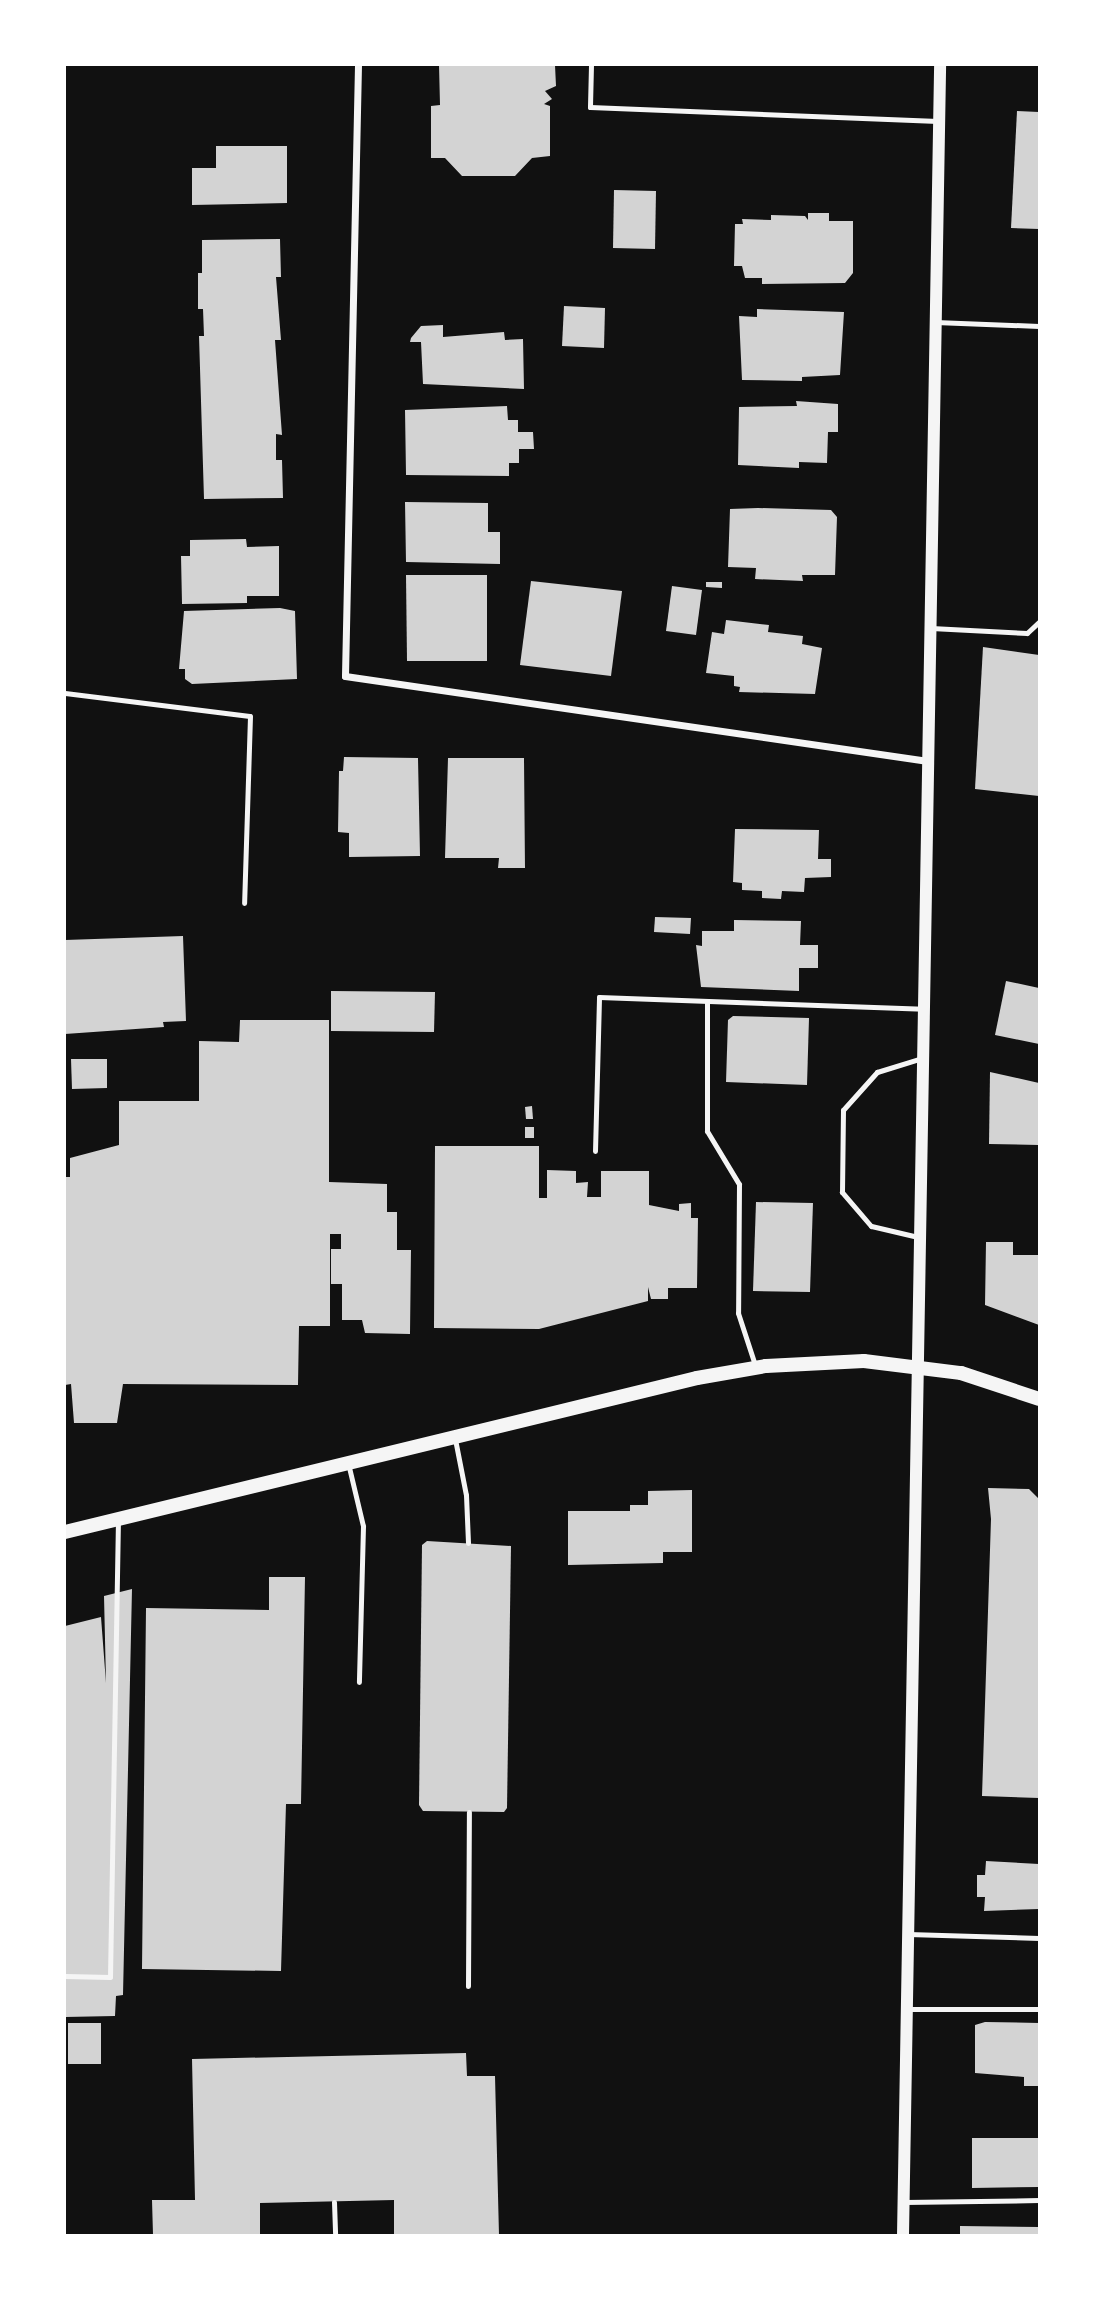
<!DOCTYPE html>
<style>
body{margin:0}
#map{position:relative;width:1104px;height:2300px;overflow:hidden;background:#111;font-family:Poppins,sans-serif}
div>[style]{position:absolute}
.building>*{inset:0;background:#d3d3d3}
.service>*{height:5px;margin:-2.5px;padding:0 2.5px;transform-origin:2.5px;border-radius:2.5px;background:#f5f5f5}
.minor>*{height:7px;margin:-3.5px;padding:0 3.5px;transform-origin:3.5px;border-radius:3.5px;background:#f5f5f5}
.tertiary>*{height:12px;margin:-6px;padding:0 6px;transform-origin:6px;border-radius:6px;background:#f5f5f5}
.secondary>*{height:14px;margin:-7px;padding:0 7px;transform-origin:7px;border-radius:7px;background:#f5f5f5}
span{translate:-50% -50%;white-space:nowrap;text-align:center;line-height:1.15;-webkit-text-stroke:5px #fff;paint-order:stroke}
.frame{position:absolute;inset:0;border:66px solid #fff;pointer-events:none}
</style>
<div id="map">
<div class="building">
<div style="clip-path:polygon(439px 65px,555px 65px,556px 86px,545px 91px,552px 99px,544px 104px,550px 106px,550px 156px,532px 158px,515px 176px,462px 176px,445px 158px,431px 158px,431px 106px,440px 105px)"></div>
<div style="clip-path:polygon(1017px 111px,1039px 112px,1039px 229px,1011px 228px)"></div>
<div style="clip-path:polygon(216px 146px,287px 146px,287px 203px,192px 205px,192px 168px,216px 168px)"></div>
<div style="clip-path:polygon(614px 190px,656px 191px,655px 249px,613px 248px)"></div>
<div style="clip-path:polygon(808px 213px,829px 213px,829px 221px,853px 221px,853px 273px,845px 283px,762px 284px,762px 278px,745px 278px,742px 266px,734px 266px,735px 224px,743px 224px,742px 219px,771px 220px,771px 215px,805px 216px,808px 220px)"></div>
<div style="clip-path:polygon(280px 239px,281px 277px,276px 277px,281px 340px,275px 340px,282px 435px,276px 434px,276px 460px,282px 460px,283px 498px,204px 499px,199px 336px,204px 336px,203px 309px,198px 309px,198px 273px,202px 273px,202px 240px)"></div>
<div style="clip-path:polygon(564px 306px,605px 308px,604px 348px,562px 346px)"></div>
<div style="clip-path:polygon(757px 309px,844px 312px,840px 375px,802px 377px,802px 381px,742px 380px,739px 316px,757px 317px)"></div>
<div style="clip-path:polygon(443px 325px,443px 337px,504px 332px,505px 340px,523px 339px,524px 389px,423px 384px,421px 342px,410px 342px,411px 338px,421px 326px)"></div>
<div style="clip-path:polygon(796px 401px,838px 404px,838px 432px,828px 432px,827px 463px,799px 462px,799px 468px,738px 465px,739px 407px,797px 406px)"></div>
<div style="clip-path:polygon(507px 406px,508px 420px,518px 420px,518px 432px,533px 432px,534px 449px,519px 449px,519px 463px,509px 463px,509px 476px,406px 475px,405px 410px)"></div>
<div style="clip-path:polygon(405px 502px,488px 503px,488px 532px,500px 532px,500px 564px,406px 562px)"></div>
<div style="clip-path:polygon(758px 508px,831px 510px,837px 517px,835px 575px,802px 575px,803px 581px,755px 579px,756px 568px,728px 567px,730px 509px)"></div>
<div style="clip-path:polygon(246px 539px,247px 547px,279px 546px,279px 596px,247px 596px,247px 603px,182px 604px,181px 556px,190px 556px,190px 540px)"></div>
<div style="clip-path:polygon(406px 575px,487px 575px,487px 661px,407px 661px)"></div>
<div style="clip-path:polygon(531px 581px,622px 591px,611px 676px,520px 665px)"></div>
<div style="clip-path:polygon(706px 582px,722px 582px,722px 588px,706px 587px)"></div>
<div style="clip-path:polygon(672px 586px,702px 590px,696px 635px,666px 631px)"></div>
<div style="clip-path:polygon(280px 608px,295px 611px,297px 679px,192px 684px,185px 679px,185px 669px,179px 669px,184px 611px)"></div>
<div style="clip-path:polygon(726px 620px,769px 625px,768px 632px,803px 636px,802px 644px,822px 648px,815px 694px,739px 692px,740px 687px,734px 686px,734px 676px,706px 673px,712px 632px,724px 634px)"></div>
<div style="clip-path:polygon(983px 647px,1039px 655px,1039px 796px,975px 789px)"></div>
<div style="clip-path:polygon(344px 757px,418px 758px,420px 856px,349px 857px,349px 833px,338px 832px,339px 771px,343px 771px)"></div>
<div style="clip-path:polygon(448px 758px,524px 758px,525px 868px,498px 868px,499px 858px,445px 858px)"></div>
<div style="clip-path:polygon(735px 829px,819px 830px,818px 859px,831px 859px,831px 877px,805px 878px,804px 892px,782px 891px,781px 899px,762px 898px,762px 891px,742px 890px,742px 883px,733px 882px)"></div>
<div style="clip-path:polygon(655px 917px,691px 918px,690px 934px,654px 932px)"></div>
<div style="clip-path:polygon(734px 920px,801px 921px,800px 945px,818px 945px,818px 968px,799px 968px,799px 991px,701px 987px,696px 945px,702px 946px,702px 931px,734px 931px)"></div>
<div style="clip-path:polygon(183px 936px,186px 1021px,163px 1022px,164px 1027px,65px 1034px,65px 940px)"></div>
<div style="clip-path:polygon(1006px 981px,1039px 988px,1039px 1044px,995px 1035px)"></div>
<div style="clip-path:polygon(331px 991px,435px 992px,434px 1032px,331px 1031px)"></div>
<div style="clip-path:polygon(733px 1016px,809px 1018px,807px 1085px,726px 1082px,728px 1020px)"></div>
<div style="clip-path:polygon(240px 1020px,329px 1020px,329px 1182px,387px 1184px,387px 1212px,397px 1212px,397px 1250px,411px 1250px,410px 1334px,365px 1333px,362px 1320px,342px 1320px,342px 1284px,331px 1284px,331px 1249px,341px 1249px,341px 1234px,330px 1234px,330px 1326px,299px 1326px,298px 1385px,123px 1384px,117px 1423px,74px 1423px,71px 1384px,65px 1385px,65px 1177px,70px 1177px,70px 1158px,119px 1145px,119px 1101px,199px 1101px,199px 1041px,239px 1042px)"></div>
<div style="clip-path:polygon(71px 1059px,107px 1059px,107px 1088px,72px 1089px)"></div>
<div style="clip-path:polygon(990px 1072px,1039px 1083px,1039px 1145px,989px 1144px)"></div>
<div style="clip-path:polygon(532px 1106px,533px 1119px,526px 1119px,525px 1107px)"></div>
<div style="clip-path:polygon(525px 1127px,534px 1127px,534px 1138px,525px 1138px)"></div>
<div style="clip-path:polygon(435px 1146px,539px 1146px,539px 1198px,547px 1198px,547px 1170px,576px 1171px,576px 1183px,588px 1182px,587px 1197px,601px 1197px,601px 1171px,649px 1171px,649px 1205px,679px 1211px,679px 1204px,691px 1203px,691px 1218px,698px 1218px,697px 1288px,668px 1288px,668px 1299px,651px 1299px,648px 1287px,648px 1301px,539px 1329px,434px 1328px)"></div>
<div style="clip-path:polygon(756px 1202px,813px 1203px,810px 1292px,753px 1291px)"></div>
<div style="clip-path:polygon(986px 1242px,1013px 1242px,1013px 1255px,1039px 1255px,1039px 1325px,985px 1305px)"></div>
<div style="clip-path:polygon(988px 1488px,1029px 1489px,1039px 1499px,1039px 1798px,982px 1796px,991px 1519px)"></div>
<div style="clip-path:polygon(692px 1490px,692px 1552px,663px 1552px,663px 1563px,568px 1565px,568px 1511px,630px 1511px,630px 1505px,648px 1505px,648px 1491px)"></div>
<div style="clip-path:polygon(427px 1541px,511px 1546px,507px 1808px,504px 1812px,423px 1811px,419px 1805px,422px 1545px)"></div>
<div style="clip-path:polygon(269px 1577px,305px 1577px,301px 1804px,286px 1804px,281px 1971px,142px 1969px,146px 1608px,269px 1610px)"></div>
<div style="clip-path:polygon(132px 1589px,123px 1995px,116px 1996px,115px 2016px,65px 2017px,65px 1626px,101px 1617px,106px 1683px,104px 1596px)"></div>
<div style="clip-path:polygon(986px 1861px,1039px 1864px,1039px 1909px,984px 1911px,985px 1897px,977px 1897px,977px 1875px,985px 1875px)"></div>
<div style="clip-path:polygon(985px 2022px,1039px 2023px,1039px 2086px,1024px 2086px,1024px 2077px,975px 2073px,975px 2025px)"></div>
<div style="clip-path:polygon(68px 2023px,101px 2023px,101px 2064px,68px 2064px)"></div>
<div style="clip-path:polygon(466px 2053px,467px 2076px,495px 2076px,499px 2235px,394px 2235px,394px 2200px,260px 2203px,260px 2235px,153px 2235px,152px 2200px,195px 2200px,192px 2059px)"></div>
<div style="clip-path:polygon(972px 2138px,1039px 2138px,1039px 2187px,972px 2188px)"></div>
<div style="clip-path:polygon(960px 2226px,1039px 2227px,1039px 2235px,960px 2235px)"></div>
</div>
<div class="service">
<div style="left:591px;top:65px;width:42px;rotate:91.4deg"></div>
<div style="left:590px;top:107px;width:348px;rotate:2.3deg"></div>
<div style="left:935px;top:322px;width:104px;rotate:2.2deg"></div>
<div style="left:931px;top:628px;width:96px;rotate:3deg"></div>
<div style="left:1027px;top:633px;width:16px;rotate:-43deg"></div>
<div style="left:65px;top:693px;width:186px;rotate:7.1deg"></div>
<div style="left:250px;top:716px;width:187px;rotate:91.8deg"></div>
<div style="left:707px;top:1002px;width:129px;rotate:90deg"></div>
<div style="left:707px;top:1131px;width:62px;rotate:58.9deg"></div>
<div style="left:739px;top:1184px;width:129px;rotate:90.4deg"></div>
<div style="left:738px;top:1313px;width:55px;rotate:71.9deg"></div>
<div style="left:595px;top:1151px;width:154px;rotate:-88.5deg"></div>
<div style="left:599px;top:997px;width:324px;rotate:2.1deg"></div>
<div style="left:918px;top:1237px;width:48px;rotate:-166.8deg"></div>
<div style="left:871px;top:1226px;width:45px;rotate:-130.5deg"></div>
<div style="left:842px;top:1192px;width:82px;rotate:-89.3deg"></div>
<div style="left:843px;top:1110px;width:51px;rotate:-48.2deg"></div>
<div style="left:877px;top:1072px;width:47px;rotate:-17.3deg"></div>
<div style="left:455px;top:1439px;width:57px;rotate:78.9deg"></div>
<div style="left:466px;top:1495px;width:48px;rotate:87.6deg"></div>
<div style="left:348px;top:1463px;width:65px;rotate:76.6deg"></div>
<div style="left:363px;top:1526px;width:156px;rotate:91.5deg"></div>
<div style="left:908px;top:1934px;width:131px;rotate:1.7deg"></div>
<div style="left:65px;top:1976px;width:45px;rotate:1.3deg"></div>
<div style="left:110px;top:1977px;width:458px;rotate:-89deg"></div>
<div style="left:468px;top:1986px;width:174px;rotate:-89.7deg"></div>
<div style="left:906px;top:2009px;width:133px"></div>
<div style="left:334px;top:2202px;width:33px;rotate:88deg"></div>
<div style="left:904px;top:2202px;width:135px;rotate:-0.8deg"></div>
</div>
<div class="minor">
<div style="left:358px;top:65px;width:611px;rotate:91.22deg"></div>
<div style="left:345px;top:676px;width:589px;rotate:8.3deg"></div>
</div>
<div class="tertiary">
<div style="left:903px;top:2235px;width:2170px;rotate:-89.02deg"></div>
</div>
<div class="secondary">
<div style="left:65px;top:1532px;width:650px;rotate:-13.69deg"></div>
<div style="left:697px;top:1378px;width:70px;rotate:-9.9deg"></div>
<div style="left:766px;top:1366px;width:98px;rotate:-2.9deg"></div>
<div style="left:864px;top:1361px;width:98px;rotate:7.1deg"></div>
<div style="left:961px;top:1373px;width:82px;rotate:18.4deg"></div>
</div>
<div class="frame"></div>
</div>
